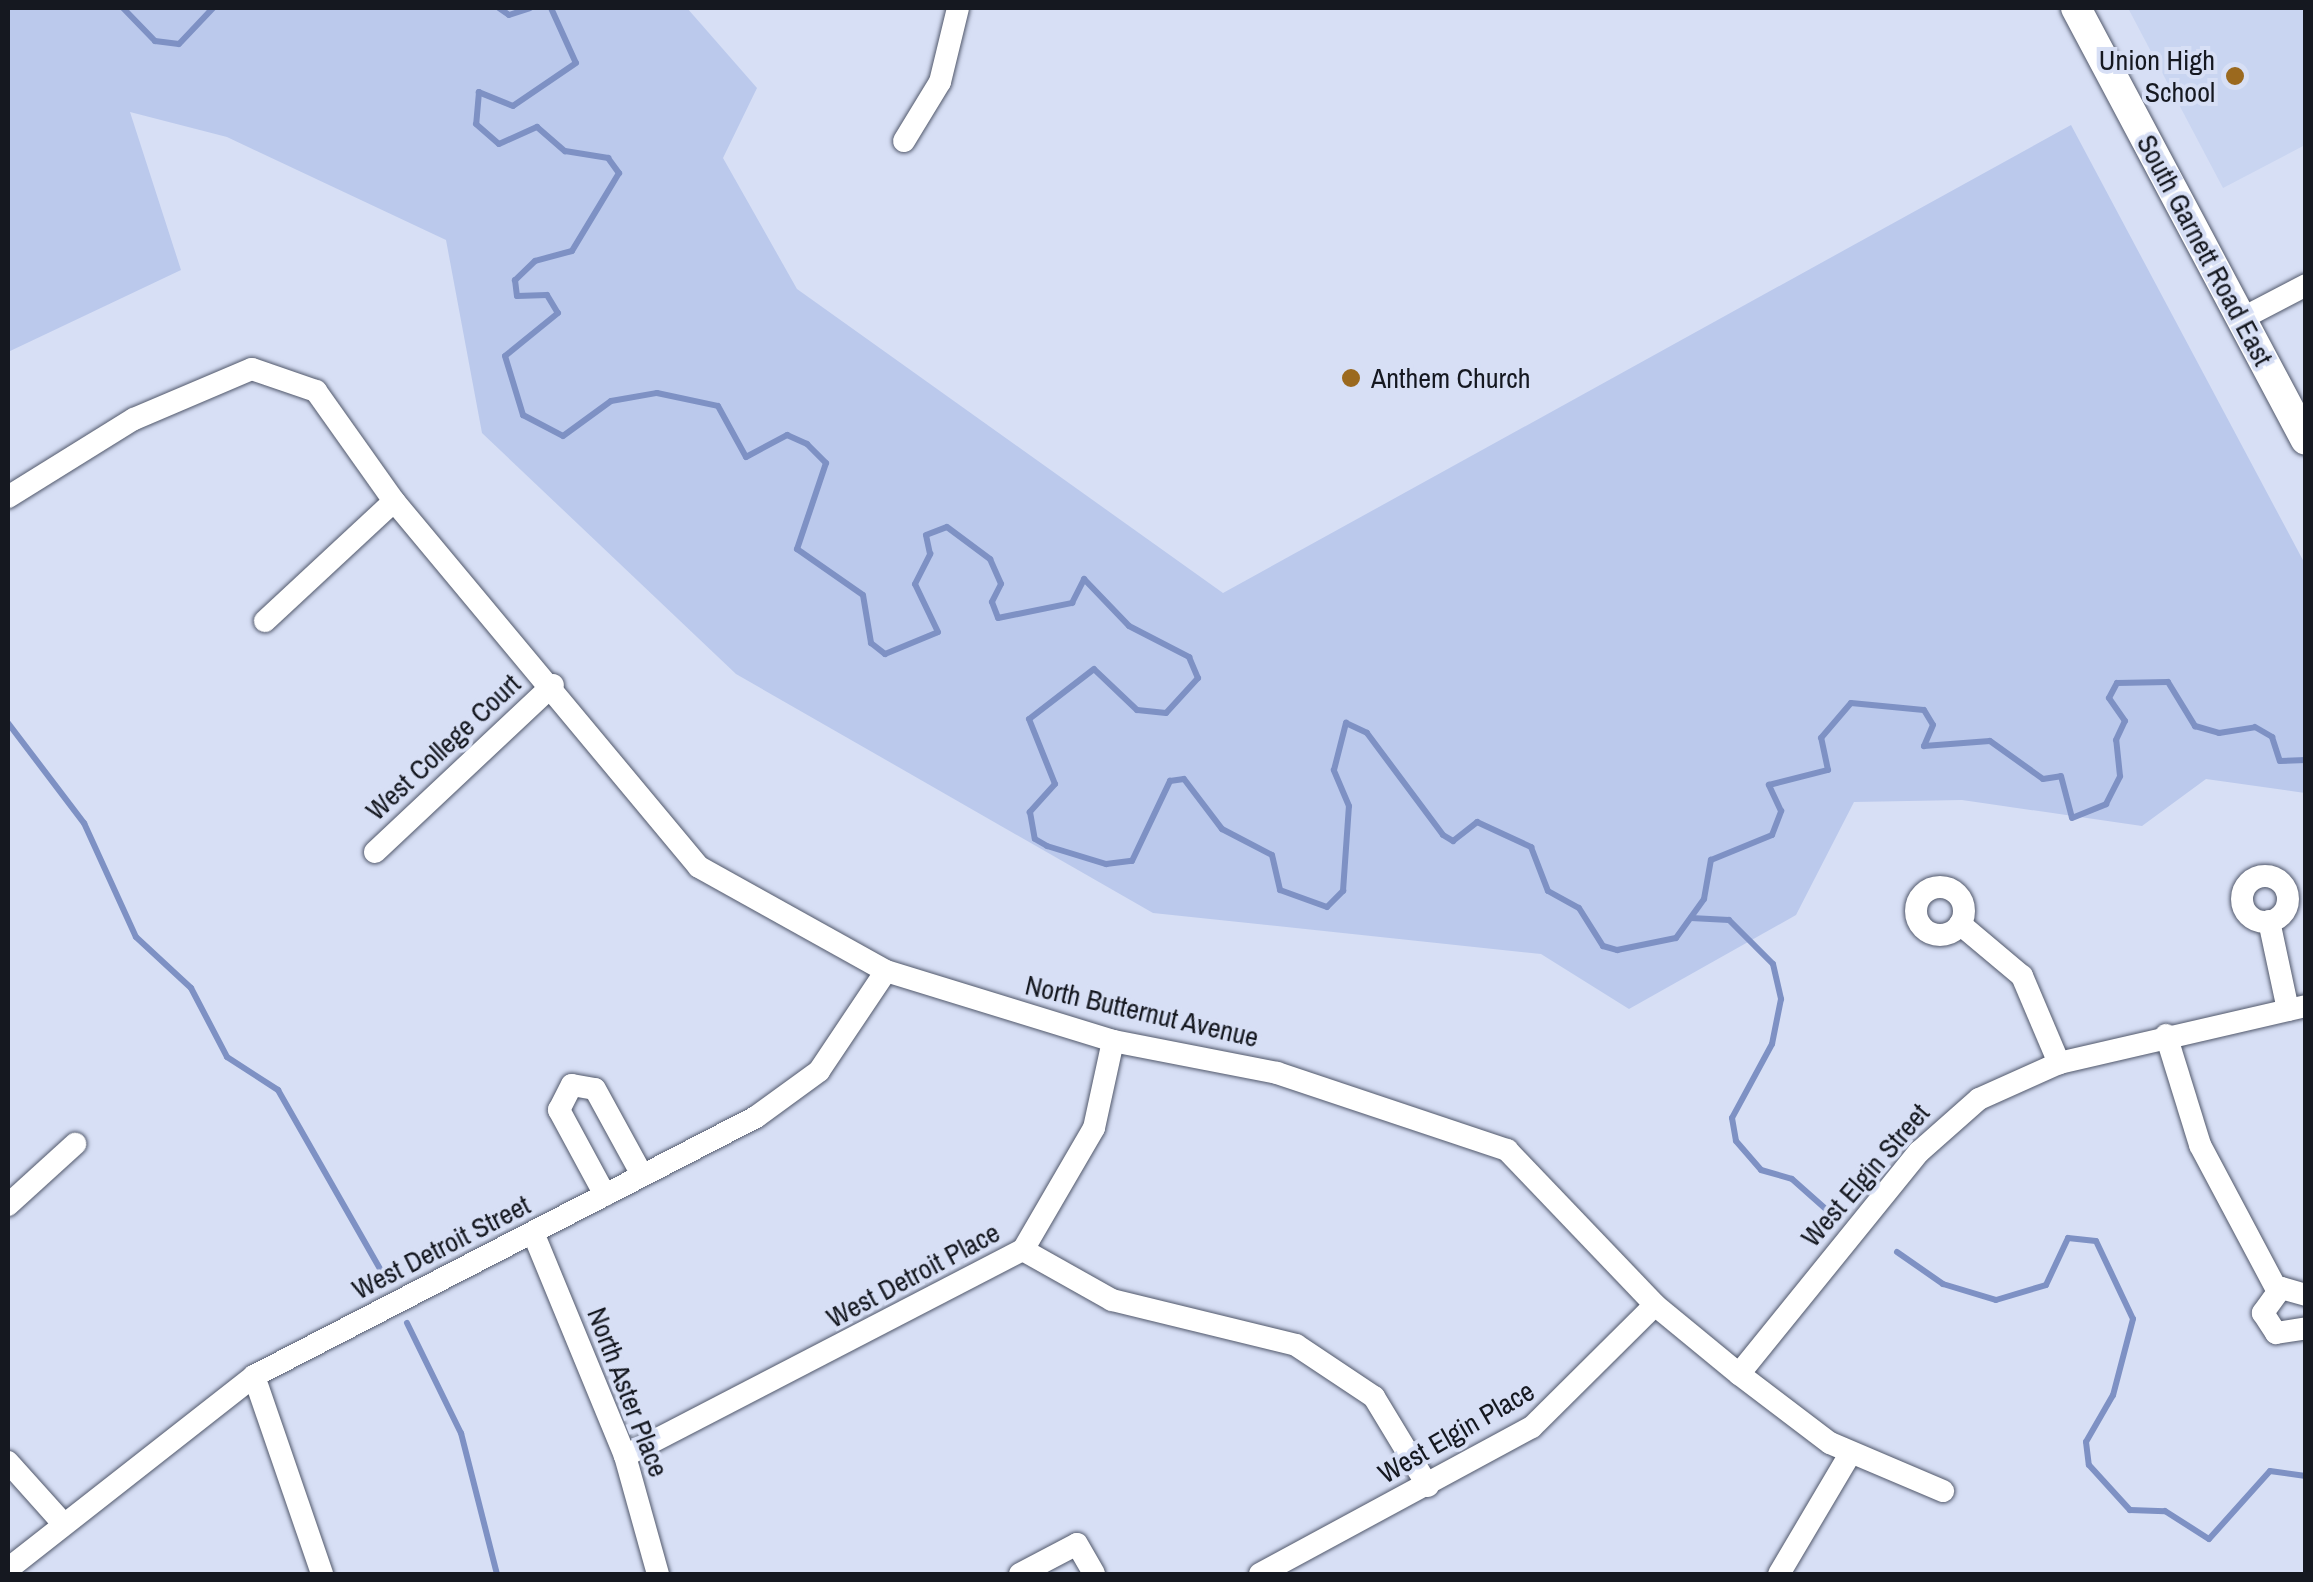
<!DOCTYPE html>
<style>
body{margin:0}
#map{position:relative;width:2313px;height:1582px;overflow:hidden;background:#d7dff5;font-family:"Archivo Narrow",sans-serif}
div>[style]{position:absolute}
.built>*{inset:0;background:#c9d5f1}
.green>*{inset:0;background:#bbc9ec}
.stream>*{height:6px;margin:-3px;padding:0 3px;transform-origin:3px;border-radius:3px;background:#7e91c4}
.roads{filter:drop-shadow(0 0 2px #51586b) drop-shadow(0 0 2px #51586b)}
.minor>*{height:22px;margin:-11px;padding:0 11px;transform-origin:11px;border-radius:11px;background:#fff}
.minor>.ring{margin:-11px;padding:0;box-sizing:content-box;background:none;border:22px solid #fff;border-radius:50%}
.major>*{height:30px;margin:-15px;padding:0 15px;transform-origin:15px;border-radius:15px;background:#fff}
.dots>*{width:28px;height:28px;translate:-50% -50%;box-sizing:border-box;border:5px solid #d7dff5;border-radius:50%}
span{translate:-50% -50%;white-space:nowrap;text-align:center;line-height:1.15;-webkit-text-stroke:8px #d7dff5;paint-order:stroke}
.poi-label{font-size:28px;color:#151820}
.right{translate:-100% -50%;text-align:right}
.left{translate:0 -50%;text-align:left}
.street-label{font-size:28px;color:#151820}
.frame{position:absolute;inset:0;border:10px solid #151820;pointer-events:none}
</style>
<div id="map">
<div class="built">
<div style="clip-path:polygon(2128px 8px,2305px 8px,2305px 145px,2223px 188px)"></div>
</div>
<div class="green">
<div style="clip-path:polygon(8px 8px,687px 8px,757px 88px,723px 158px,797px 289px,1223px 593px,2071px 125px,2305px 564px,2305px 793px,2206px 779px,2142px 826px,1962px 800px,1854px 802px,1796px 915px,1629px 1009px,1541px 954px,1153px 913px,736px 674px,482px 433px,446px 240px,227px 137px,130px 112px,181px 270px,8px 352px)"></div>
</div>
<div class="stream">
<div style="left:123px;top:8px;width:46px;rotate:45.9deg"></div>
<div style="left:155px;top:41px;width:24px;rotate:7deg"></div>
<div style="left:179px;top:44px;width:50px;rotate:-46.6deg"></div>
<div style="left:499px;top:8px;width:12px;rotate:35deg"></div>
<div style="left:509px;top:15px;width:22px;rotate:-18deg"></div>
<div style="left:551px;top:8px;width:60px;rotate:65.6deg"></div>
<div style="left:576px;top:63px;width:76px;rotate:145.7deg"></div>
<div style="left:513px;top:106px;width:37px;rotate:-158deg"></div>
<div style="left:479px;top:92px;width:32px;rotate:95deg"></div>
<div style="left:476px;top:124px;width:30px;rotate:41deg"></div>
<div style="left:499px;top:144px;width:42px;rotate:-24.1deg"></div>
<div style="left:537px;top:127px;width:37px;rotate:41deg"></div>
<div style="left:565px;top:151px;width:44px;rotate:9.2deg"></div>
<div style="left:608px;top:158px;width:19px;rotate:54deg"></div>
<div style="left:619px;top:173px;width:91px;rotate:121.1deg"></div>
<div style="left:572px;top:251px;width:38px;rotate:165deg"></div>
<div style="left:535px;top:261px;width:28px;rotate:136deg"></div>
<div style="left:515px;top:280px;width:16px;rotate:83deg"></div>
<div style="left:517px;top:296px;width:30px;rotate:-2deg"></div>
<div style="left:547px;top:295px;width:21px;rotate:59deg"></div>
<div style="left:558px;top:313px;width:68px;rotate:140.9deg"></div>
<div style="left:505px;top:356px;width:62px;rotate:73deg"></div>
<div style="left:523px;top:415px;width:45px;rotate:27.7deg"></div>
<div style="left:563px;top:436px;width:59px;rotate:-36.1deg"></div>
<div style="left:611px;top:401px;width:47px;rotate:-9.9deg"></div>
<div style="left:657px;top:393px;width:62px;rotate:12deg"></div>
<div style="left:718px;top:406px;width:58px;rotate:61.2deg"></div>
<div style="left:746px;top:457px;width:47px;rotate:-28.2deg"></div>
<div style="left:787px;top:435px;width:22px;rotate:24deg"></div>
<div style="left:807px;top:444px;width:27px;rotate:45deg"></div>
<div style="left:826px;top:463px;width:91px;rotate:108.6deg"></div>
<div style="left:797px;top:549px;width:80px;rotate:34.9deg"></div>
<div style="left:863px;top:595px;width:49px;rotate:80.5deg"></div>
<div style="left:871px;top:643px;width:18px;rotate:38deg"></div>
<div style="left:885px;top:654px;width:57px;rotate:-22.5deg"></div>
<div style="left:938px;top:632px;width:53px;rotate:-115.6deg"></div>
<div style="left:915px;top:584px;width:34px;rotate:-63deg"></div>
<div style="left:930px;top:554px;width:19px;rotate:-102deg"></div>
<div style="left:926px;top:535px;width:22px;rotate:-21deg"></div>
<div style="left:947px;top:527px;width:54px;rotate:36.7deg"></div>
<div style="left:990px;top:559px;width:27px;rotate:66deg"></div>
<div style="left:1001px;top:584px;width:20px;rotate:117deg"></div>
<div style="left:992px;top:602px;width:17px;rotate:69deg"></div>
<div style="left:998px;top:618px;width:76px;rotate:-11.5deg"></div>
<div style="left:1072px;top:603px;width:27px;rotate:-63deg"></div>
<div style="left:1084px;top:579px;width:65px;rotate:46.2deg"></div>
<div style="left:1129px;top:626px;width:68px;rotate:27.3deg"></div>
<div style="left:1189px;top:657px;width:23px;rotate:67deg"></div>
<div style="left:1198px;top:678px;width:47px;rotate:132.4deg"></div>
<div style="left:1166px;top:713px;width:29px;rotate:-174deg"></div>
<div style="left:1137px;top:710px;width:59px;rotate:-136.4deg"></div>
<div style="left:1094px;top:669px;width:82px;rotate:142.4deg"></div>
<div style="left:1029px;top:719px;width:70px;rotate:68.2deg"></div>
<div style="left:1055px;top:784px;width:38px;rotate:132deg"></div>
<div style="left:1030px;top:812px;width:27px;rotate:80deg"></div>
<div style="left:1035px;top:839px;width:14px;rotate:30deg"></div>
<div style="left:1047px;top:846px;width:62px;rotate:17deg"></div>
<div style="left:1106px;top:864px;width:26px;rotate:-7deg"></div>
<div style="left:1132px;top:861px;width:89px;rotate:-64.6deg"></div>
<div style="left:1170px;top:781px;width:14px;rotate:-8deg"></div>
<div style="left:1184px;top:779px;width:63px;rotate:52.8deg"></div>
<div style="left:1222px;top:829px;width:56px;rotate:27.5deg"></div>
<div style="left:1272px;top:855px;width:36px;rotate:77deg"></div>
<div style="left:1280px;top:890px;width:50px;rotate:19.9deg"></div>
<div style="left:1327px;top:907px;width:23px;rotate:-45deg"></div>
<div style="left:1343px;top:891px;width:85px;rotate:-86deg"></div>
<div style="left:1349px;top:806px;width:39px;rotate:-113deg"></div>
<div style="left:1334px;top:770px;width:49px;rotate:-75.7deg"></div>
<div style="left:1346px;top:723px;width:23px;rotate:25deg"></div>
<div style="left:1367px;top:733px;width:127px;rotate:53.3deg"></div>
<div style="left:1443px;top:835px;width:12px;rotate:31deg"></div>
<div style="left:1453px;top:841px;width:31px;rotate:-38deg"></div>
<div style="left:1477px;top:822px;width:60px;rotate:24.8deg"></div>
<div style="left:1531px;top:847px;width:47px;rotate:68.9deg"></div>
<div style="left:1548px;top:891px;width:35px;rotate:29deg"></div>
<div style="left:1579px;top:908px;width:45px;rotate:57.7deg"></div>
<div style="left:1603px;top:946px;width:15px;rotate:16deg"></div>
<div style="left:1617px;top:950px;width:60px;rotate:-11.5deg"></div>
<div style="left:1676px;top:938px;width:48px;rotate:-54.3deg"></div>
<div style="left:1704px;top:899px;width:40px;rotate:-80deg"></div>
<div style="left:1711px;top:860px;width:66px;rotate:-22.3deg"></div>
<div style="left:1772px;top:835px;width:26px;rotate:-69deg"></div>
<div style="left:1781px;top:811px;width:29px;rotate:-115deg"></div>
<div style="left:1769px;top:785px;width:61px;rotate:-14.3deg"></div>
<div style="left:1828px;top:770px;width:33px;rotate:-102deg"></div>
<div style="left:1821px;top:738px;width:46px;rotate:-49.4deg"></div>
<div style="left:1851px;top:703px;width:73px;rotate:5.5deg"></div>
<div style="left:1924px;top:710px;width:17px;rotate:59deg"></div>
<div style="left:1933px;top:725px;width:23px;rotate:113deg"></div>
<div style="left:1924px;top:746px;width:66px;rotate:-4.3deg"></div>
<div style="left:1990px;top:741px;width:65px;rotate:35.6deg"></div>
<div style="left:2043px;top:779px;width:18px;rotate:-9deg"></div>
<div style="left:2061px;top:776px;width:43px;rotate:75.3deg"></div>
<div style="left:2072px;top:818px;width:37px;rotate:-22deg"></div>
<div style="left:2106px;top:804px;width:31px;rotate:-63deg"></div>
<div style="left:2120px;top:776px;width:36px;rotate:-96deg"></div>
<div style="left:2116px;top:740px;width:21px;rotate:-65deg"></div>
<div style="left:2125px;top:721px;width:28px;rotate:-125deg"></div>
<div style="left:2109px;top:698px;width:17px;rotate:-62deg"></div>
<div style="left:2117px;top:683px;width:51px;rotate:-1.1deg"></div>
<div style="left:2168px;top:682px;width:52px;rotate:58.5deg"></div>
<div style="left:2195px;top:726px;width:25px;rotate:16deg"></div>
<div style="left:2219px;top:733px;width:36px;rotate:-9deg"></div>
<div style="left:2255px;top:727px;width:20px;rotate:30deg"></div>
<div style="left:2272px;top:737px;width:25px;rotate:72deg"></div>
<div style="left:2280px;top:761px;width:26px;rotate:-2deg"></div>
<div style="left:8px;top:723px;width:126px;rotate:52.8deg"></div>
<div style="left:84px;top:823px;width:125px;rotate:65.5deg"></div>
<div style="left:136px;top:937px;width:75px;rotate:42.8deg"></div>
<div style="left:191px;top:988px;width:78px;rotate:62.4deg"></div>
<div style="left:227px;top:1057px;width:61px;rotate:32.9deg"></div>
<div style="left:278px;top:1090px;width:218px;rotate:60.3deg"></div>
<div style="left:1691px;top:918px;width:38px;rotate:3deg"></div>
<div style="left:1729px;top:920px;width:62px;rotate:45deg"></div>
<div style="left:1773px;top:964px;width:36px;rotate:77deg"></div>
<div style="left:1781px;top:999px;width:46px;rotate:101.3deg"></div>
<div style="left:1772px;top:1044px;width:84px;rotate:118.4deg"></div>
<div style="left:1732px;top:1118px;width:23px;rotate:80deg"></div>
<div style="left:1736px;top:1141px;width:38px;rotate:49deg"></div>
<div style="left:1761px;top:1170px;width:32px;rotate:16deg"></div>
<div style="left:1792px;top:1179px;width:47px;rotate:41.5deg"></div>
<div style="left:1897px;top:1252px;width:56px;rotate:34.8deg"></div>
<div style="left:1943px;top:1284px;width:55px;rotate:16.8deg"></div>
<div style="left:1996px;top:1300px;width:52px;rotate:-16.7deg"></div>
<div style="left:2046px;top:1285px;width:52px;rotate:-64.9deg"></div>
<div style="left:2068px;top:1238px;width:28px;rotate:6deg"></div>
<div style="left:2096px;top:1241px;width:86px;rotate:64.6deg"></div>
<div style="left:2133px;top:1319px;width:79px;rotate:104.7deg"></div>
<div style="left:2113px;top:1395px;width:54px;rotate:119.9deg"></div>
<div style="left:2086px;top:1442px;width:23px;rotate:83deg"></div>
<div style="left:2089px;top:1465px;width:61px;rotate:47.7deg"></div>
<div style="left:2130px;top:1510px;width:35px;rotate:2deg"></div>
<div style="left:2165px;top:1511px;width:52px;rotate:32.5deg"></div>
<div style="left:2209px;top:1539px;width:91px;rotate:-48.1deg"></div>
<div style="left:2270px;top:1471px;width:36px;rotate:8deg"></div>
<div style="left:407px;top:1323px;width:123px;rotate:63.9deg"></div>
<div style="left:461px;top:1433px;width:146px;rotate:75.7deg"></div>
</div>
<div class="roads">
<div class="minor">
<div style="left:904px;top:141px;width:69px;rotate:-58.6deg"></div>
<div style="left:940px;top:82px;width:76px;rotate:-76.3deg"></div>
<div style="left:2241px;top:319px;width:73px;rotate:-27.6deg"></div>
<div style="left:8px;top:497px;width:148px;rotate:-31.8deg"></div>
<div style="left:134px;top:419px;width:128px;rotate:-23deg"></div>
<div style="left:252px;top:369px;width:68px;rotate:19deg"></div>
<div style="left:316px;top:391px;width:135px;rotate:54.7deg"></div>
<div style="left:394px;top:501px;width:476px;rotate:50.2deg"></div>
<div style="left:699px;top:867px;width:214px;rotate:29.1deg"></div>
<div style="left:886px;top:971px;width:238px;rotate:17.1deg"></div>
<div style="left:1113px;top:1041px;width:167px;rotate:11deg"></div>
<div style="left:1277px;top:1073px;width:243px;rotate:18.5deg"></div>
<div style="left:1507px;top:1150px;width:214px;rotate:46.3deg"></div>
<div style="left:1655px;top:1305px;width:109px;rotate:39.4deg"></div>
<div style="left:1739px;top:1374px;width:114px;rotate:37.2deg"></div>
<div style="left:1830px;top:1443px;width:123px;rotate:23deg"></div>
<div style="left:265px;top:621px;width:176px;rotate:-42.9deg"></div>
<div style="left:375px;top:852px;width:244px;rotate:-43.2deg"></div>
<div class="ring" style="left:2242px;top:876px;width:24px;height:24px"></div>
<div class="ring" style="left:1916px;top:887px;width:26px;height:26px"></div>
<div style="left:2269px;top:921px;width:91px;rotate:77.9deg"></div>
<div style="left:1960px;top:924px;width:81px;rotate:40deg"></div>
<div style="left:2022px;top:976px;width:95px;rotate:67deg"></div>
<div style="left:2166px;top:1035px;width:115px;rotate:72.8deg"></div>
<div style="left:2200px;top:1145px;width:164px;rotate:62deg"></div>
<div style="left:605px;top:1195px;width:97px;rotate:-118.4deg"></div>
<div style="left:559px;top:1110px;width:28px;rotate:-63deg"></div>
<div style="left:572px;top:1085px;width:23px;rotate:10deg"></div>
<div style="left:595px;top:1089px;width:98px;rotate:61.3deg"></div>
<div style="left:8px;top:1205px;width:91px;rotate:-42.3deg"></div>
<div style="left:534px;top:1235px;width:239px;rotate:67.6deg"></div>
<div style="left:625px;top:1456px;width:123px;rotate:74.4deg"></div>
<div style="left:1023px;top:1250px;width:102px;rotate:29.3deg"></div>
<div style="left:1112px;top:1300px;width:189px;rotate:13.7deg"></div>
<div style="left:1296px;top:1345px;width:94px;rotate:33.7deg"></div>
<div style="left:1374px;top:1397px;width:104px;rotate:58.8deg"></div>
<div style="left:2306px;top:1295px;width:26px;rotate:-164deg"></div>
<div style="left:2281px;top:1288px;width:31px;rotate:126deg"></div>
<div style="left:2263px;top:1313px;width:24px;rotate:57deg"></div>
<div style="left:2276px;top:1333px;width:30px;rotate:-9deg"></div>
<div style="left:1739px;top:1374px;width:286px;rotate:-51deg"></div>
<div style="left:1919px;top:1152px;width:80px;rotate:-41.5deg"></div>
<div style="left:1979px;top:1099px;width:88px;rotate:-24.2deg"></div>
<div style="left:2059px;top:1063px;width:253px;rotate:-13deg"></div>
<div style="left:254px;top:1376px;width:209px;rotate:71deg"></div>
<div style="left:625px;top:1456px;width:448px;rotate:-27.4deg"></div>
<div style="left:1023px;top:1250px;width:141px;rotate:-59.8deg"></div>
<div style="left:1094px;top:1128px;width:89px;rotate:-77.7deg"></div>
<div style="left:8px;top:1462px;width:78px;rotate:48.1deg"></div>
<div style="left:8px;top:1569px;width:313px;rotate:-38.1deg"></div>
<div style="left:254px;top:1376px;width:565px;rotate:-27.29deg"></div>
<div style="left:756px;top:1117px;width:78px;rotate:-36.1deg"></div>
<div style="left:819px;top:1071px;width:120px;rotate:-56.2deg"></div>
<div style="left:1020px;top:1574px;width:64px;rotate:-27.8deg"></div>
<div style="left:1077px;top:1544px;width:34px;rotate:60deg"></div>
<div style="left:1260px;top:1574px;width:309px;rotate:-28.4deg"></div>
<div style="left:1532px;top:1427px;width:173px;rotate:-44.8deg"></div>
<div style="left:1779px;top:1574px;width:139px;rotate:-59.4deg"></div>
</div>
<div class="major">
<div style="left:2076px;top:8px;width:489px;rotate:62deg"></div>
</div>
</div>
<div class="dots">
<div style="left:2235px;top:76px;background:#9b691e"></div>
<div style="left:1351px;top:378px;background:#9b691e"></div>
</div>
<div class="poi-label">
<span class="right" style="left:2215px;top:76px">Union High<br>School</span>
<span class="left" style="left:1371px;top:378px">Anthem Church</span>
</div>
<div class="street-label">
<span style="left:2205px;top:250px;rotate:62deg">South Garnett Road East</span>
<span style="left:443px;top:747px;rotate:-43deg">West College Court</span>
<span style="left:1142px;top:1011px;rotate:13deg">North Butternut Avenue</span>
<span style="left:1865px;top:1175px;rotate:-49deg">West Elgin Street</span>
<span style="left:441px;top:1247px;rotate:-27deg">West Detroit Street</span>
<span style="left:913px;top:1275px;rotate:-28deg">West Detroit Place</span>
<span style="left:628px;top:1392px;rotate:69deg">North Aster Place</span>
<span style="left:1456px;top:1432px;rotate:-30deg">West Elgin Place</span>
</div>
<div class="frame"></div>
</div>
